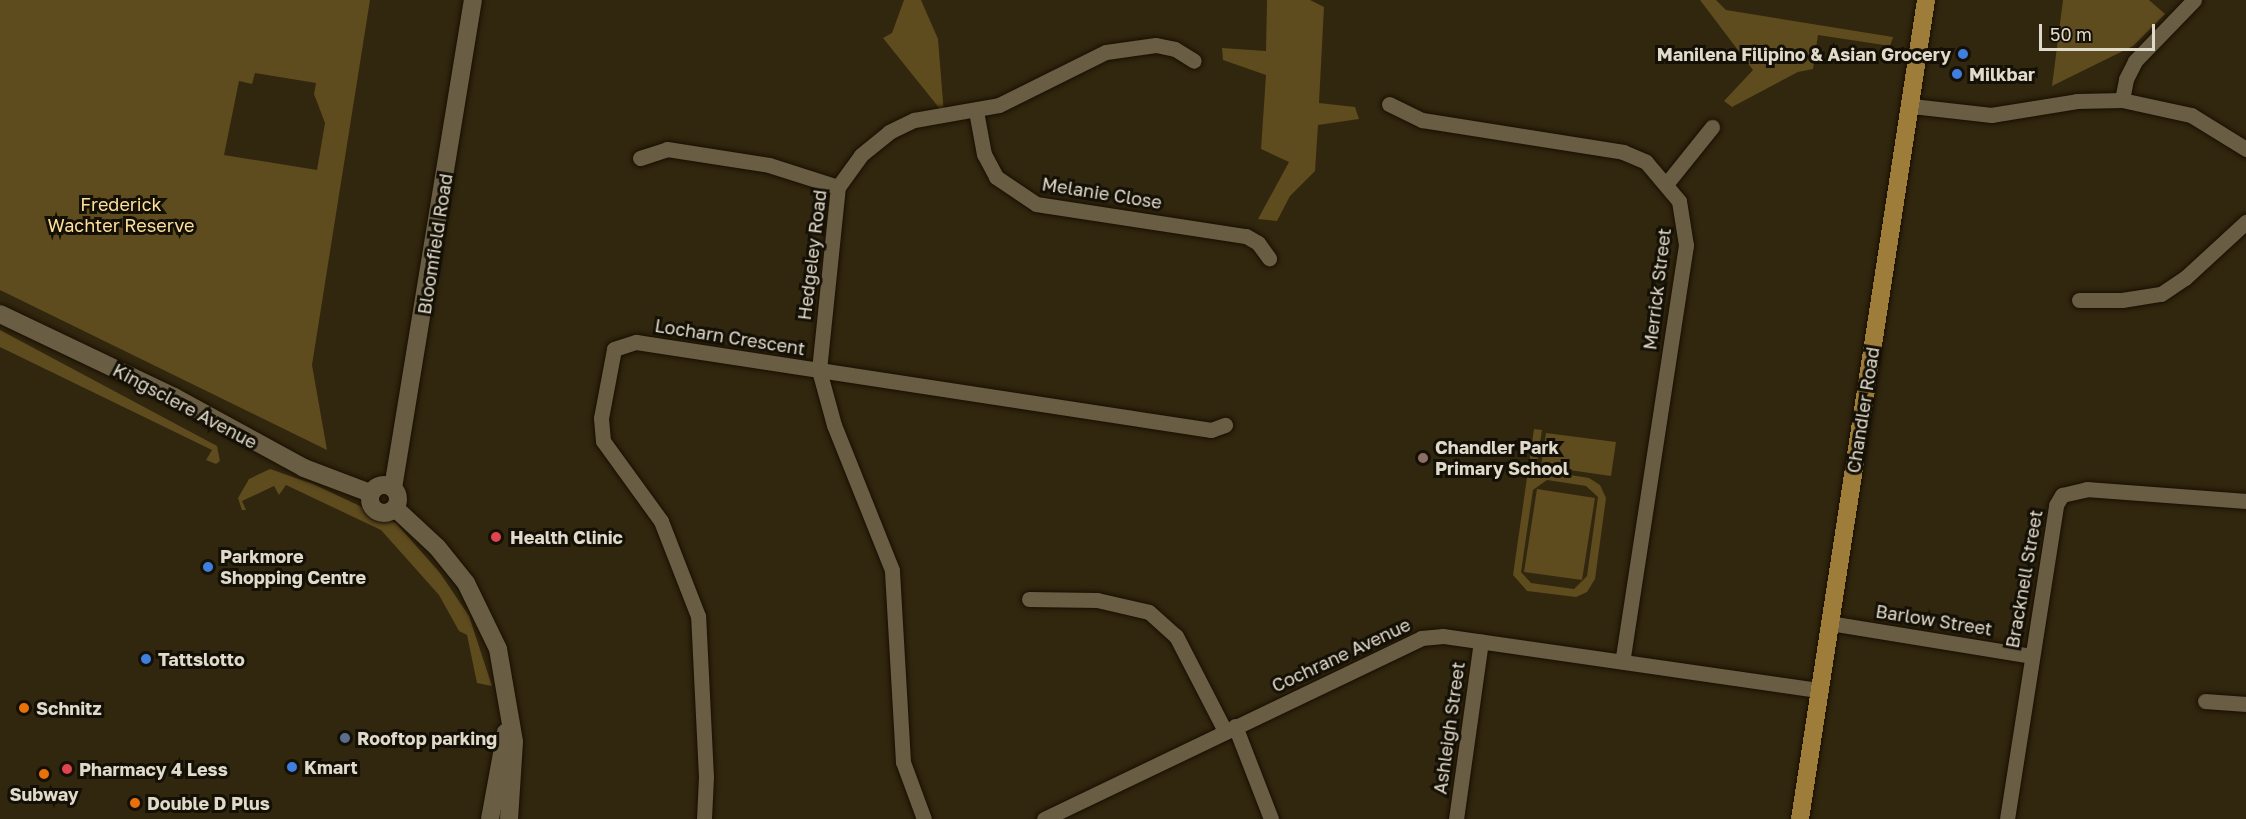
<!DOCTYPE html>
<style>
body{margin:0}
#map{position:relative;width:2246px;height:819px;overflow:hidden;background:#31260e;font-family:"Golos Text",sans-serif}
div>[style]{position:absolute}
.green>*{inset:0;background:#5e4b1e}
.roads{filter:drop-shadow(0 0 2px #180f00) drop-shadow(0 0 2px #180f00)}
.street>*{height:15px;margin:-7.5px;padding:0 7.5px;transform-origin:7.5px;border-radius:7.5px;background:#695d44}
.secondary>*{height:18px;margin:-9px;padding:0 9px;transform-origin:9px;border-radius:9px;background:#695d44}
.secondary>.ring{margin:-9px;padding:0;box-sizing:content-box;background:none;border:18px solid #695d44;border-radius:50%}
.primary>*{height:18px;margin:-9px;padding:0 9px;transform-origin:9px;border-radius:9px;background:#9e7d3a}
.dots>*{width:16px;height:16px;translate:-50% -50%;box-sizing:border-box;border:3px solid #141006;border-radius:50%}
span{translate:-50% -50%;white-space:nowrap;text-align:center;line-height:1.15;-webkit-text-stroke:6px #141006;paint-order:stroke}
.poi-label{font-size:18px;color:#e0dacb;font-weight:700}
.right{translate:-100% -50%;text-align:right}
.left{translate:0 -50%;text-align:left}
.street-label{font-size:18px;color:#e0dacb}
.park-label{font-size:18px;color:#ffdf9c}
.scale{position:absolute;left:2039px;top:24px;width:116px;height:27px;box-sizing:border-box;border:3px solid #e0dacb;border-top:0;padding-left:8px;font-size:18px;line-height:21px;white-space:nowrap;color:#e0dacb;-webkit-text-stroke:4px #141006;paint-order:stroke}
</style>
<div id="map">
<div class="green">
<div style="clip-path:polygon(evenodd,0 0,370px 0,312px 365px,327px 450px,0 290px,0 0,255px 73px,316px 83px,314px 94px,325px 123px,317px 170px,224px 155px,239px 81px,252px 84px,255px 73px)"></div>
<div style="clip-path:polygon(904px 0,921px 0,938px 39px,944px 114px,883px 38px,892px 33px)"></div>
<div style="clip-path:polygon(1267px 0,1310px 0,1324px 7px,1319px 103px,1355px 107px,1359px 119px,1318px 125px,1315px 171px,1290px 196px,1277px 221px,1258px 219px,1289px 162px,1261px 149px,1266px 75px,1223px 60px,1222px 48px,1266px 51px)"></div>
<div style="clip-path:polygon(1700px 0,1716px 0,1726px 10px,1893px 37px,1890px 46px,1818px 35px,1813px 69px,1798px 72px,1732px 107px,1724px 101px,1753px 70px)"></div>
<div style="clip-path:polygon(2063px 0,2149px 0,2165px 14px,2133px 46px,2052px 86px)"></div>
<div style="clip-path:polygon(0 330px,217px 446px,220px 461px,216px 464px,206px 460px,212px 450px,0 347px)"></div>
<div style="clip-path:polygon(evenodd,1534px 429px,1542px 430px,1535px 475px,1551px 472px,1589px 478px,1600px 485px,1606px 498px,1595px 579px,1587px 592px,1576px 597px,1527px 591px,1513px 575px,1534px 429px,1547px 480px,1586px 486px,1598px 497px,1587px 576px,1574px 589px,1531px 583px,1521px 572px,1533px 490px,1547px 480px)"></div>
<div style="clip-path:polygon(1546px 433px,1616px 442px,1611px 476px,1541px 466px)"></div>
<div style="clip-path:polygon(270px 469px,313px 484px,396px 523px,440px 573px,469px 616px,492px 686px,477px 683px,467px 635px,459px 631px,439px 595px,381px 530px,286px 485px,279px 495px,274px 486px,242px 501px,246px 510px,242px 510px,238px 498px,249px 479px)"></div>
<div style="clip-path:polygon(1537px 489px,1595px 498px,1582px 580px,1524px 572px)"></div>
</div>
<div class="roads">
<div class="street">
<div style="left:2122px;top:100px;width:71px;rotate:12.3deg"></div>
<div style="left:2191px;top:115px;width:65px;rotate:31.7deg"></div>
<div style="left:1389px;top:104px;width:37px;rotate:26deg"></div>
<div style="left:1422px;top:120px;width:204px;rotate:9deg"></div>
<div style="left:1623px;top:152px;width:25px;rotate:23deg"></div>
<div style="left:1646px;top:162px;width:51px;rotate:49.8deg"></div>
<div style="left:1679px;top:201px;width:45px;rotate:81deg"></div>
<div style="left:1686px;top:245px;width:421px;rotate:98.7deg"></div>
<div style="left:1912px;top:106px;width:80px;rotate:6.5deg"></div>
<div style="left:1991px;top:115px;width:87px;rotate:-9.2deg"></div>
<div style="left:2077px;top:101px;width:45px;rotate:-1.3deg"></div>
<div style="left:2122px;top:100px;width:21px;rotate:-79deg"></div>
<div style="left:2126px;top:79px;width:20px;rotate:-63deg"></div>
<div style="left:2135px;top:61px;width:85px;rotate:-46deg"></div>
<div style="left:976px;top:111px;width:44px;rotate:79.5deg"></div>
<div style="left:984px;top:154px;width:26px;rotate:62deg"></div>
<div style="left:996px;top:177px;width:48px;rotate:34deg"></div>
<div style="left:1036px;top:204px;width:212px;rotate:8.7deg"></div>
<div style="left:1246px;top:236px;width:14px;rotate:30deg"></div>
<div style="left:1258px;top:243px;width:19px;rotate:54deg"></div>
<div style="left:640px;top:158px;width:28px;rotate:-18deg"></div>
<div style="left:667px;top:149px;width:103px;rotate:8.9deg"></div>
<div style="left:769px;top:165px;width:72px;rotate:17.7deg"></div>
<div style="left:1667px;top:183px;width:72px;rotate:-51.2deg"></div>
<div style="left:2079px;top:300px;width:43px"></div>
<div style="left:2122px;top:300px;width:39px;rotate:-9deg"></div>
<div style="left:2161px;top:294px;width:29px;rotate:-34deg"></div>
<div style="left:2185px;top:278px;width:83px;rotate:-42.6deg"></div>
<div style="left:1029px;top:599px;width:68px;rotate:0.8deg"></div>
<div style="left:1097px;top:600px;width:53px;rotate:13deg"></div>
<div style="left:1149px;top:612px;width:36px;rotate:42deg"></div>
<div style="left:1176px;top:636px;width:107px;rotate:62.7deg"></div>
<div style="left:1830px;top:623px;width:204px;rotate:9.3deg"></div>
<div style="left:2205px;top:701px;width:41px;rotate:4.2deg"></div>
<div style="left:1235px;top:726px;width:100px;rotate:68.8deg"></div>
<div style="left:704px;top:819px;width:42px;rotate:-87.3deg"></div>
<div style="left:706px;top:777px;width:161px;rotate:-92.8deg"></div>
<div style="left:698px;top:616px;width:102px;rotate:-111.3deg"></div>
<div style="left:661px;top:521px;width:99px;rotate:-125.9deg"></div>
<div style="left:603px;top:441px;width:23px;rotate:-95deg"></div>
<div style="left:601px;top:418px;width:70px;rotate:-79.3deg"></div>
<div style="left:614px;top:349px;width:23px;rotate:-18deg"></div>
<div style="left:636px;top:342px;width:582px;rotate:8.7deg"></div>
<div style="left:1211px;top:430px;width:15px;rotate:-20deg"></div>
<div style="left:924px;top:819px;width:61px;rotate:-110.2deg"></div>
<div style="left:903px;top:762px;width:192px;rotate:-93.3deg"></div>
<div style="left:892px;top:570px;width:156px;rotate:-111.8deg"></div>
<div style="left:834px;top:425px;width:57px;rotate:-105.3deg"></div>
<div style="left:819px;top:370px;width:184px;rotate:-84.1deg"></div>
<div style="left:838px;top:187px;width:39px;rotate:-54deg"></div>
<div style="left:861px;top:155px;width:36px;rotate:-39deg"></div>
<div style="left:889px;top:132px;width:28px;rotate:-26deg"></div>
<div style="left:914px;top:120px;width:86px;rotate:-10deg"></div>
<div style="left:999px;top:105px;width:119px;rotate:-26.4deg"></div>
<div style="left:1106px;top:52px;width:50px;rotate:-8deg"></div>
<div style="left:1156px;top:45px;width:19px;rotate:12deg"></div>
<div style="left:1175px;top:49px;width:22px;rotate:32deg"></div>
<div style="left:1044px;top:819px;width:418px;rotate:-25.6deg"></div>
<div style="left:1421px;top:638px;width:22px;rotate:-5deg"></div>
<div style="left:1443px;top:636px;width:380px;rotate:8.2deg"></div>
<div style="left:1456px;top:819px;width:179px;rotate:-82deg"></div>
<div style="left:2007px;top:819px;width:318px;rotate:-81.1deg"></div>
<div style="left:2056px;top:505px;width:12px;rotate:-59deg"></div>
<div style="left:2062px;top:495px;width:26px;rotate:-13deg"></div>
<div style="left:2087px;top:489px;width:159px;rotate:4.3deg"></div>
</div>
<div class="secondary">
<div style="left:0;top:314px;width:193px;rotate:25.5deg"></div>
<div style="left:174px;top:397px;width:148px;rotate:28.6deg"></div>
<div style="left:304px;top:468px;width:71px;rotate:20.7deg"></div>
<div class="ring" style="left:370px;top:485px;width:10px;height:10px"></div>
<div style="left:393px;top:488px;width:495px;rotate:-80.7deg"></div>
<div style="left:395px;top:508px;width:57px;rotate:42.9deg"></div>
<div style="left:437px;top:547px;width:46px;rotate:51.1deg"></div>
<div style="left:466px;top:583px;width:73px;rotate:64.1deg"></div>
<div style="left:498px;top:649px;width:94px;rotate:80.2deg"></div>
<div style="left:514px;top:742px;width:77px;rotate:93.7deg"></div>
<div style="left:490px;top:819px;width:88px;rotate:-79.6deg"></div>
</div>
<div class="primary">
<div style="left:1800px;top:819px;width:829px;rotate:-81.25deg"></div>
</div>
</div>
<div class="dots">
<div style="left:1963px;top:54px;background:#3f7fe0"></div>
<div style="left:1957px;top:74px;background:#3f7fe0"></div>
<div style="left:1423px;top:458px;background:#8d6e63"></div>
<div style="left:496px;top:537px;background:#e0444e"></div>
<div style="left:208px;top:567px;background:#3f7fe0"></div>
<div style="left:146px;top:659px;background:#3f7fe0"></div>
<div style="left:24px;top:708px;background:#e8710a"></div>
<div style="left:345px;top:738px;background:#5c6f8a"></div>
<div style="left:292px;top:767px;background:#3f7fe0"></div>
<div style="left:67px;top:769px;background:#e0444e"></div>
<div style="left:44px;top:774px;background:#e8710a"></div>
<div style="left:135px;top:803px;background:#e8710a"></div>
</div>
<div class="poi-label">
<span class="right" style="left:1951px;top:54px">Manilena Filipino &amp; Asian Grocery</span>
<span class="left" style="left:1969px;top:74px">Milkbar</span>
<span class="left" style="left:1435px;top:458px">Chandler Park<br>Primary School</span>
<span class="left" style="left:510px;top:537px">Health Clinic</span>
<span class="left" style="left:220px;top:567px">Parkmore<br>Shopping Centre</span>
<span class="left" style="left:158px;top:659px">Tattslotto</span>
<span class="left" style="left:36px;top:708px">Schnitz</span>
<span class="left" style="left:357px;top:738px">Rooftop parking</span>
<span class="left" style="left:304px;top:767px">Kmart</span>
<span class="left" style="left:79px;top:769px">Pharmacy 4 Less</span>
<span style="left:44px;top:794px">Subway</span>
<span class="left" style="left:147px;top:803px">Double D Plus</span>
</div>
<div class="street-label">
<span style="left:1102px;top:193px;rotate:9deg">Melanie Close</span>
<span style="left:435px;top:244px;rotate:-81deg">Bloomfield Road</span>
<span style="left:812px;top:255px;rotate:-83deg">Hedgeley Road</span>
<span style="left:1657px;top:289px;rotate:-83deg">Merrick Street</span>
<span style="left:730px;top:337px;rotate:9deg">Locharn Crescent</span>
<span style="left:185px;top:406px;rotate:28deg">Kingsclere Avenue</span>
<span style="left:1863px;top:410px;rotate:-81deg">Chandler Road</span>
<span style="left:2024px;top:579px;rotate:-80deg">Bracknell Street</span>
<span style="left:1934px;top:620px;rotate:9deg">Barlow Street</span>
<span style="left:1341px;top:655px;rotate:-25deg">Cochrane Avenue</span>
<span style="left:1449px;top:728px;rotate:-82deg">Ashleigh Street</span>
</div>
<div class="park-label">
<span style="left:121px;top:215px">Frederick<br>Wachter Reserve</span>
</div>
<div class="scale">50 m</div>
</div>
